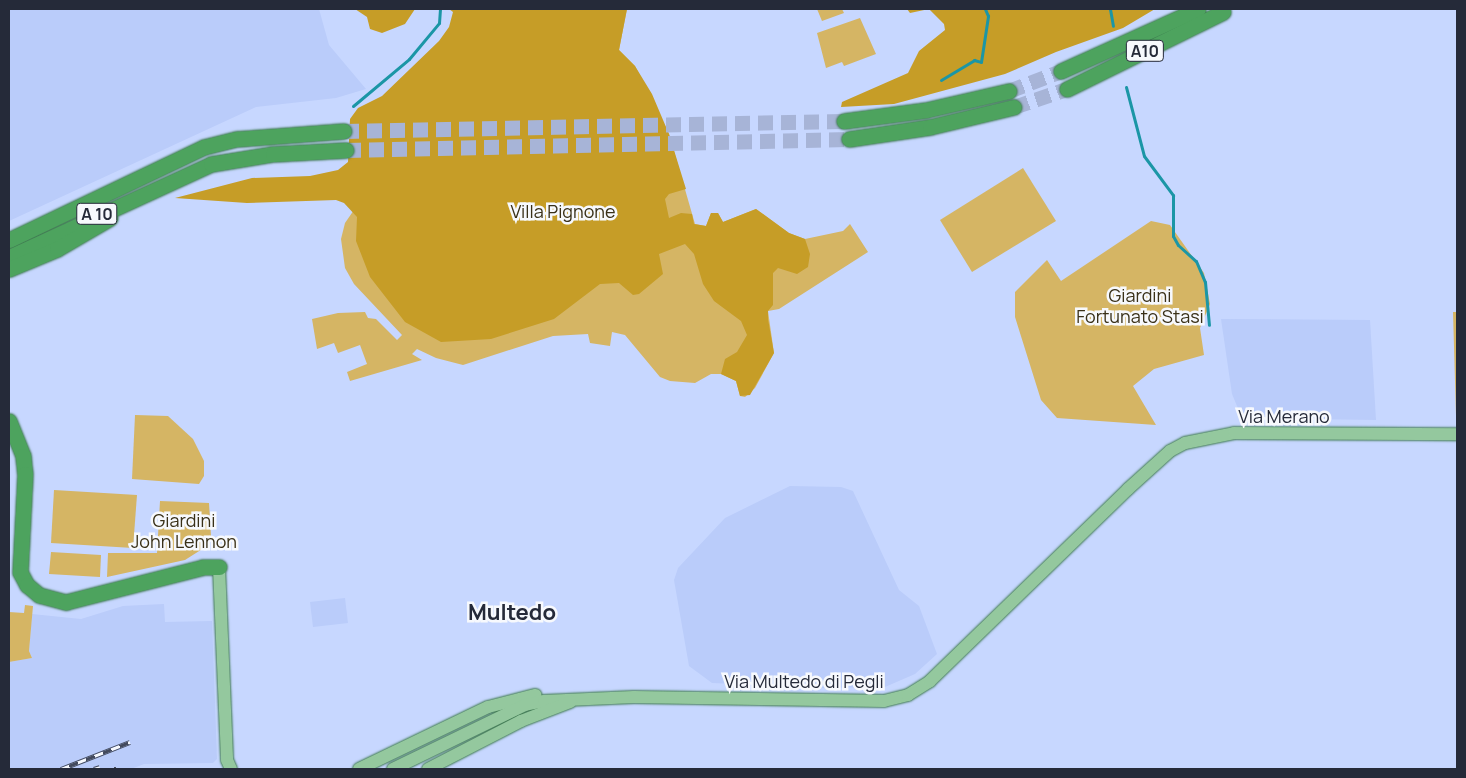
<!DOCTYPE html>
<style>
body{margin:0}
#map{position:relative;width:1466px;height:778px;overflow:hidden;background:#c7d7ff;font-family:Manrope,sans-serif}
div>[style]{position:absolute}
.built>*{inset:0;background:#baccfa}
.green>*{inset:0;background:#d5b564}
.forest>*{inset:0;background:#c69d27}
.stream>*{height:3px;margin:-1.5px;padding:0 1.5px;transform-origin:1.5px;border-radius:1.5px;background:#1b96a6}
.highway-tunnel>*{height:15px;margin-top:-7.5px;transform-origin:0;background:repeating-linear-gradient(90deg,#a7b4d7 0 15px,transparent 0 23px)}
.roads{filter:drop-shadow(0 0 1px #3f7951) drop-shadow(0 0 1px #3f7951)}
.major>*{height:12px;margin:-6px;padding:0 6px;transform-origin:6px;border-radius:6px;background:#94c89e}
.highway>*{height:15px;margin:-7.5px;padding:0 7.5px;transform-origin:7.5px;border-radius:7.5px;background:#4da35e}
.rail>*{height:5px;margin-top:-2.5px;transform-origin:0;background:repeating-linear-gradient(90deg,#f7f9fd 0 9px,#434a5d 0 18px);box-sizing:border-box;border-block:1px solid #434a5d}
span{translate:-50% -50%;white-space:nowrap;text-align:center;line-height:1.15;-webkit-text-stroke:5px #f7f9fd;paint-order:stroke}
.shield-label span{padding:1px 4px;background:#f7f9fd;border:1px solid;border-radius:4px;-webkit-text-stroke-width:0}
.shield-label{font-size:16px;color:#252a39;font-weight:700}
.park-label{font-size:18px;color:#393018}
.street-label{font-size:18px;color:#252a39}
.district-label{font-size:22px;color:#252a39;font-weight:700}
.frame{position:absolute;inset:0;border:10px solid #252a39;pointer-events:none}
</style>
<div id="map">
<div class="built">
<div style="clip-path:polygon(9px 9px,319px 9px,329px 45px,366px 89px,336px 98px,256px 107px,9px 221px)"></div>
<div style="clip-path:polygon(1221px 319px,1370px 320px,1376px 420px,1242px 418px,1232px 394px)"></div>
<div style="clip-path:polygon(790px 486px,841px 487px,853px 491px,899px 590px,919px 606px,937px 654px,915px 674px,885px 687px,824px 688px,712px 683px,689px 666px,674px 580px,678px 568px,725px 518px)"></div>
<div style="clip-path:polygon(345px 598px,348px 623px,313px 627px,310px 602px)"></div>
<div style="clip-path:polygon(164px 604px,165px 622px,212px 621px,217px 759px,213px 763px,144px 764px,131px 769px,9px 769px,9px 662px,32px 658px,29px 651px,32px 614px,81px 619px,123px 606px)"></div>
</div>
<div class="green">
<div style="clip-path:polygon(627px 9px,619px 50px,635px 66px,669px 134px,695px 224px,706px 226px,711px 213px,718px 213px,723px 222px,756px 209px,789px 233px,805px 239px,843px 231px,850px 224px,868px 252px,779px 309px,768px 311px,774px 353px,755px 388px,745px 397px,740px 396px,736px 381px,721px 374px,711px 374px,695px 383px,670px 381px,660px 377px,625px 335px,612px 332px,610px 346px,590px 343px,588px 334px,553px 336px,463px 365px,436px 358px,417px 349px,412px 354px,422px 360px,350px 381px,347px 372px,367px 364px,360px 345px,338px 353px,334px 343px,317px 349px,312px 319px,338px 313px,365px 312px,368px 318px,376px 319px,397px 340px,402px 335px,354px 284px,345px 268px,341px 239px,345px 223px,367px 191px)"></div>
<div style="clip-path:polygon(817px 9px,842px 9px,844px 13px,822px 21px)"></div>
<div style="clip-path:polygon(860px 18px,876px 54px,844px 66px,842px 62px,826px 68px,817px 33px)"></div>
<div style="clip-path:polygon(1023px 168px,1056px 221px,972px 272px,940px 220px)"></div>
<div style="clip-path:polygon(1151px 221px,1170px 225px,1204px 273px,1210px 304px,1200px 328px,1204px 355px,1154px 369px,1133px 386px,1156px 425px,1057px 418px,1041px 400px,1015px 317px,1015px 292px,1047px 260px,1061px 281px)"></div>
<div style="clip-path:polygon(1453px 312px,1457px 312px,1457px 416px,1456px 416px)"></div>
<div style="clip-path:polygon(135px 415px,168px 416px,193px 439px,204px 461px,204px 476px,199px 484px,132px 479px)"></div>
<div style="clip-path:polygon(54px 490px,137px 495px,133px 548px,51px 543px)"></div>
<div style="clip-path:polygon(160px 501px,209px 503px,211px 536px,207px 546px,185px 560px,107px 577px,108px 553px,157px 553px)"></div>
<div style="clip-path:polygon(51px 552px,101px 555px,100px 577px,49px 574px)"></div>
<div style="clip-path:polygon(25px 605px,33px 606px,29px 651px,32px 658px,9px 662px,9px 612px,24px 613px)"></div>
</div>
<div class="forest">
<div style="clip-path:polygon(355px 9px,415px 9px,405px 24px,382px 33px,370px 29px,367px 17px)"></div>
<div style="clip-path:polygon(449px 9px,627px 9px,619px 50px,635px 66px,652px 94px,669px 134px,686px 189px,669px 194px,665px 199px,669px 218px,681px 213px,692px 214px,694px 224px,706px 226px,711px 213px,718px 213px,723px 222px,756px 209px,789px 233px,805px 239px,810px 254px,808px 267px,797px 274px,778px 268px,773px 273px,773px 305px,768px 311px,768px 319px,774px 353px,750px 395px,740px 396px,736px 381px,721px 374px,725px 359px,737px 352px,747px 335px,741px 321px,714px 301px,703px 284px,694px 254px,685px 244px,659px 254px,663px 274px,639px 294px,633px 295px,619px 283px,600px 284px,554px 319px,491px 339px,441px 342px,405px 322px,370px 277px,356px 241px,357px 217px,344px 203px,336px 200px,247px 203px,175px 198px,252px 178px,310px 176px,338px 170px,348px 162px,350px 119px,358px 108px,382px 96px,439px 41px,449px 27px,453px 12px)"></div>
<div style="clip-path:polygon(907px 9px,1155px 9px,1123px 28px,1056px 52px,1005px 74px,894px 104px,841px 107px,842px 102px,908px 73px,919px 51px,945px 30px,944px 24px,929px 9px,910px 13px)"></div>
</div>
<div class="stream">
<div style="left:1110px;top:9px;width:17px;rotate:80deg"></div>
<div style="left:941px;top:80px;width:39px;rotate:-31deg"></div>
<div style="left:974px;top:60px;width:7px;rotate:16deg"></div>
<div style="left:981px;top:62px;width:47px;rotate:-81.3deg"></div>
<div style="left:988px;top:16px;width:8px;rotate:-113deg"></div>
<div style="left:1126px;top:87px;width:71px;rotate:75.4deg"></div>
<div style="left:1144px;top:156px;width:49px;rotate:53.4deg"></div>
<div style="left:1173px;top:195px;width:41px;rotate:90deg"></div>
<div style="left:1173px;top:236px;width:10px;rotate:61deg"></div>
<div style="left:1178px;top:245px;width:24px;rotate:42deg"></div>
<div style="left:1196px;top:261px;width:23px;rotate:67deg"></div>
<div style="left:1205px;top:282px;width:43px;rotate:84.7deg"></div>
<div style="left:353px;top:106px;width:73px;rotate:-40deg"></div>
<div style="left:409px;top:59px;width:47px;rotate:-50.2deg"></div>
<div style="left:439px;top:23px;width:14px;rotate:-86deg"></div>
</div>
<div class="highway-tunnel">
<div style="left:1009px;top:91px;width:56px;rotate:-21deg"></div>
<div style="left:1014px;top:107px;width:56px;rotate:-18.8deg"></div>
<div style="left:344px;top:131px;width:500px;rotate:-1.15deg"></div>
<div style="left:346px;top:150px;width:503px;rotate:-1.25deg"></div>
</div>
<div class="roads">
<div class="major">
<div style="left:219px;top:567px;width:193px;rotate:87.6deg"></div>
<div style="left:227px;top:760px;width:10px;rotate:66deg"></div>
<div style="left:359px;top:769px;width:143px;rotate:-25.7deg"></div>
<div style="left:488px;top:707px;width:49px;rotate:-14.3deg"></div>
<div style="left:393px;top:769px;width:147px;rotate:-25.9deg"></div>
<div style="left:525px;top:705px;width:19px;rotate:-12deg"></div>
<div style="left:544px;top:701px;width:90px;rotate:-2.5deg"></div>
<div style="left:634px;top:697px;width:250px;rotate:0.9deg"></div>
<div style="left:884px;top:701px;width:25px;rotate:-14deg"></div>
<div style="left:908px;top:695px;width:26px;rotate:-32deg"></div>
<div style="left:930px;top:681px;width:276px;rotate:-44.1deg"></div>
<div style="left:1128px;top:489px;width:57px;rotate:-42.1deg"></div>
<div style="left:1170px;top:451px;width:17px;rotate:-28deg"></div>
<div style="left:1185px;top:443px;width:50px;rotate:-11.5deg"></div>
<div style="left:1234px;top:433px;width:223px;rotate:0.3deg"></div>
<div style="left:428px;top:769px;width:105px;rotate:-27.3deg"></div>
<div style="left:521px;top:721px;width:53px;rotate:-21.2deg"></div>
</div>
<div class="highway">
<div style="left:1061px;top:71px;width:150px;rotate:-24.3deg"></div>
<div style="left:1067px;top:89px;width:174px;rotate:-26.3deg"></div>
<div style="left:844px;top:121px;width:83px;rotate:-7.6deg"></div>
<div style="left:926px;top:110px;width:85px;rotate:-12.9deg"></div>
<div style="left:849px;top:139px;width:82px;rotate:-8.4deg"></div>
<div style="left:930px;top:127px;width:86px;rotate:-13.4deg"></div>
<div style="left:9px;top:240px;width:216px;rotate:-25.5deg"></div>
<div style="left:204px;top:147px;width:34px;rotate:-14deg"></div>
<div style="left:237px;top:139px;width:107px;rotate:-4.3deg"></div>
<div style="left:9px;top:257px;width:222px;rotate:-24.7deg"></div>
<div style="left:211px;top:164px;width:63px;rotate:-9.2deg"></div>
<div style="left:273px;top:154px;width:73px;rotate:-3.1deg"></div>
<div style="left:9px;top:269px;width:52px;rotate:-22.6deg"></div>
<div style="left:57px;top:249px;width:61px;rotate:-30.3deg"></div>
<div style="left:9px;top:421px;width:38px;rotate:68deg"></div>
<div style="left:23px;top:456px;width:18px;rotate:84deg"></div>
<div style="left:25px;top:474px;width:98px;rotate:92.9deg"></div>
<div style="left:20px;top:572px;width:15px;rotate:62deg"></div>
<div style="left:27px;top:585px;width:16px;rotate:40deg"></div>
<div style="left:39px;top:595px;width:28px;rotate:15deg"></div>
<div style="left:66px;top:602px;width:141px;rotate:-14.3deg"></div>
<div style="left:203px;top:567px;width:16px"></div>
</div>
</div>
<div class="rail">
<div style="left:61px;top:769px;width:74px;rotate:-21.4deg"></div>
<div style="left:94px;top:769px;width:6px;rotate:-18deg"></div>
<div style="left:114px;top:769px;width:2px"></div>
</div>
<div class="shield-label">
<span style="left:1145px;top:51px">A10</span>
<span style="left:97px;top:214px">A 10</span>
</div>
<div class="park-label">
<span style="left:563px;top:211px">Villa Pignone</span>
<span style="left:1140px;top:306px">Giardini<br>Fortunato Stasi</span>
<span style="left:184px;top:531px">Giardini<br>John Lennon</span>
</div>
<div class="street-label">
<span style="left:1284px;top:416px">Via Merano</span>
<span style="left:804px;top:681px">Via Multedo di Pegli</span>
</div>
<div class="district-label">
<span style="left:512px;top:613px">Multedo</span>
</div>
<div class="frame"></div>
</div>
